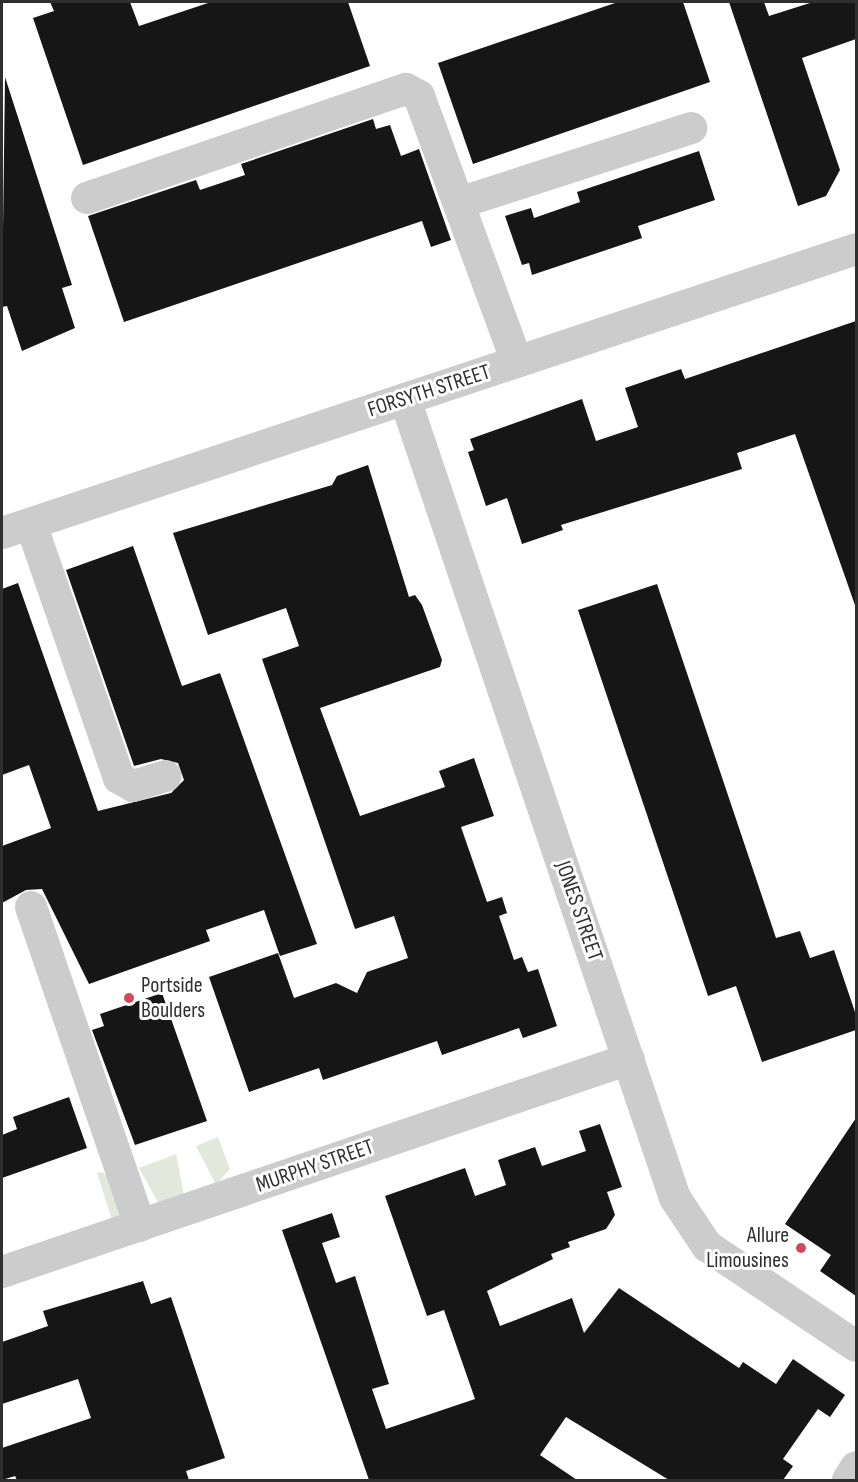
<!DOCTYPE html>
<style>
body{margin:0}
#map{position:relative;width:858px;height:1482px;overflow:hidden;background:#fff;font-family:"Sofia Sans Condensed",sans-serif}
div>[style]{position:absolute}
.green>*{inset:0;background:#e3e8dc}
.building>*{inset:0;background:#161616}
.minor>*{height:32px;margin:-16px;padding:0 16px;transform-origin:16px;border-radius:16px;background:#ccc}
.dots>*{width:16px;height:16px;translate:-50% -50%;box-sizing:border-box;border:3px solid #fff;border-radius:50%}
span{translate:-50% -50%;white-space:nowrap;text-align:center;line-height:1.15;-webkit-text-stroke:6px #fff;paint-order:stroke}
.street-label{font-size:22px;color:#2f2f2f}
.poi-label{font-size:22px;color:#2f2f2f}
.left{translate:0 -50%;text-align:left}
.right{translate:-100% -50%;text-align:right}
.frame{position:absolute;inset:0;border:3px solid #2f2f2f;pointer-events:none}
</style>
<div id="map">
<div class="green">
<div style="clip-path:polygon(218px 1137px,230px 1169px,216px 1185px,196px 1146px)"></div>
<div style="clip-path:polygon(176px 1154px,184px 1195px,159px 1204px,139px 1168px)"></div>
<div style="clip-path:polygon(102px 1172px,115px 1184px,127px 1215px,112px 1220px,97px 1173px)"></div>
</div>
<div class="building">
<div style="clip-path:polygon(50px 2px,130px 2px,139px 26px,211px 2px,348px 2px,370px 66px,83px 165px,33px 18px,54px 11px)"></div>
<div style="clip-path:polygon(618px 2px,683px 2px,710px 82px,473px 164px,438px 63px)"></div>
<div style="clip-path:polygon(729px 2px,764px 2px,769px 16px,813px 2px,856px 2px,856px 39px,802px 58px,840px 170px,826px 196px,798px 206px)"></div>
<div style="clip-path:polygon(5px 77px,72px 285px,62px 288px,75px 328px,22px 351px,7px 306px,2px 307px)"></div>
<div style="clip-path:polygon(373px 119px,376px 129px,390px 125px,401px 156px,419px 149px,451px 240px,431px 247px,422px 221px,124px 322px,88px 216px,196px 180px,200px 190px,245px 175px,241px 164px)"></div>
<div style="clip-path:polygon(699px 151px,715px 200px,638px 226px,642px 238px,532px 275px,529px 263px,522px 265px,505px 216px,531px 208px,534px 218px,580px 202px,577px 192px)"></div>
<div style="clip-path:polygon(856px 321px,856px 608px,795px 434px,737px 453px,742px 469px,561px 525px,563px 530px,522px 544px,507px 498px,486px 506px,468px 452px,474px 450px,470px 439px,582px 399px,596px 441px,638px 427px,625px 388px,681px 369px,685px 379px)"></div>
<div style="clip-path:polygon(368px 465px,409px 597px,415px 595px,422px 605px,442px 660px,440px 667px,320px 708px,360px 816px,445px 787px,439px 771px,474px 758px,494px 816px,461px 827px,487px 902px,502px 897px,507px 913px,499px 916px,514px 960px,522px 957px,528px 972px,538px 969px,557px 1026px,523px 1038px,519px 1028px,442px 1055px,437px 1041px,323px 1080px,319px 1068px,249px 1092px,209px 977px,278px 953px,294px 998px,336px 983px,357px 993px,367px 972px,408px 958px,394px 916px,355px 929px,262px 659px,299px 646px,286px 608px,208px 635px,173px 533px,332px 485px,337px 476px)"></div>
<div style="clip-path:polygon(133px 546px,182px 686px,220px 673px,317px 944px,280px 956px,264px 910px,206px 930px,210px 941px,89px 984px,42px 889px,26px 890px,2px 903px,2px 846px,51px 828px,29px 765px,2px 775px,2px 589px,18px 583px,98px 811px,171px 793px,184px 780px,178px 763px,161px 759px,134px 766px,66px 570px)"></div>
<div style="clip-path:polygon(657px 584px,776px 938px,800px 931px,810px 958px,834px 950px,856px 1015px,856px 1030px,762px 1062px,736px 986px,708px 996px,578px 610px)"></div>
<div style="clip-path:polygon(162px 993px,207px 1121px,135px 1145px,92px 1030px,104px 1026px,100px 1014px)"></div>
<div style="clip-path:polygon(69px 1097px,87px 1148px,2px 1178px,2px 1135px,17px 1129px,13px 1117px)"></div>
<div style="clip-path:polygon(856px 1118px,856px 1296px,820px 1271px,831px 1255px,785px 1224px)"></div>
<div style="clip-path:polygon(600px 1124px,622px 1187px,607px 1192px,615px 1215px,606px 1229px,568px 1242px,570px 1247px,551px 1254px,553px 1259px,487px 1291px,500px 1326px,572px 1298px,584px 1333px,619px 1288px,739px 1368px,743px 1362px,776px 1384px,793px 1359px,845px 1395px,830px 1417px,818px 1409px,783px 1459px,793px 1466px,783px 1480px,669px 1480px,566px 1417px,540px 1455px,577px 1480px,369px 1480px,282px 1230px,332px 1213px,340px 1237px,322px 1243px,336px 1283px,355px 1276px,389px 1384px,372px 1389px,386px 1429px,475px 1399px,444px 1310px,427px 1316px,385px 1196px,465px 1168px,475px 1196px,506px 1185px,498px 1160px,535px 1147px,542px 1166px,586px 1151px,579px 1131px)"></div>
<div style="clip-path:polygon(143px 1281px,151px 1304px,171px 1297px,225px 1458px,186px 1471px,189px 1480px,17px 1480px,15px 1476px,2px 1480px,2px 1448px,91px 1418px,78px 1379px,2px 1404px,2px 1342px,48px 1326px,43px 1311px)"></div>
</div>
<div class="minor">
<div style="left:87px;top:198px;width:337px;rotate:-18.9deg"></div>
<div style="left:406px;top:89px;width:15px;rotate:28deg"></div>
<div style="left:419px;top:96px;width:283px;rotate:69.8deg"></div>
<div style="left:462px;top:202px;width:241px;rotate:-17.9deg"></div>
<div style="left:405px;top:399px;width:843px;rotate:71.33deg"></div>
<div style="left:675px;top:1198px;width:58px;rotate:56.3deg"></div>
<div style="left:707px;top:1246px;width:179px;rotate:33.9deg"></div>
<div style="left:31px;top:524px;width:269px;rotate:70.9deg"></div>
<div style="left:119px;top:778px;width:16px;rotate:30deg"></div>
<div style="left:133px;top:786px;width:34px;rotate:-17deg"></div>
<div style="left:2px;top:533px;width:900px;rotate:-18.39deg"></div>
<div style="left:31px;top:907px;width:337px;rotate:71.1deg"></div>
<div style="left:2px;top:1272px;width:662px;rotate:-18.76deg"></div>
<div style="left:848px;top:1480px;width:15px;rotate:-58deg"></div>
</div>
<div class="dots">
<div style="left:129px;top:998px;background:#d0485d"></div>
<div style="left:801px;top:1248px;background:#d0485d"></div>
</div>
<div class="street-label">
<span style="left:429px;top:391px;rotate:-18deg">FORSYTH STREET</span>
<span style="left:579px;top:911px;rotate:71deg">JONES STREET</span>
<span style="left:315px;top:1166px;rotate:-19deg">MURPHY STREET</span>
</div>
<div class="poi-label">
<span class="left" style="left:141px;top:998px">Portside<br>Boulders</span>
<span class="right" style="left:789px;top:1248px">Allure<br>Limousines</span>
</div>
<div class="frame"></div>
</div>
